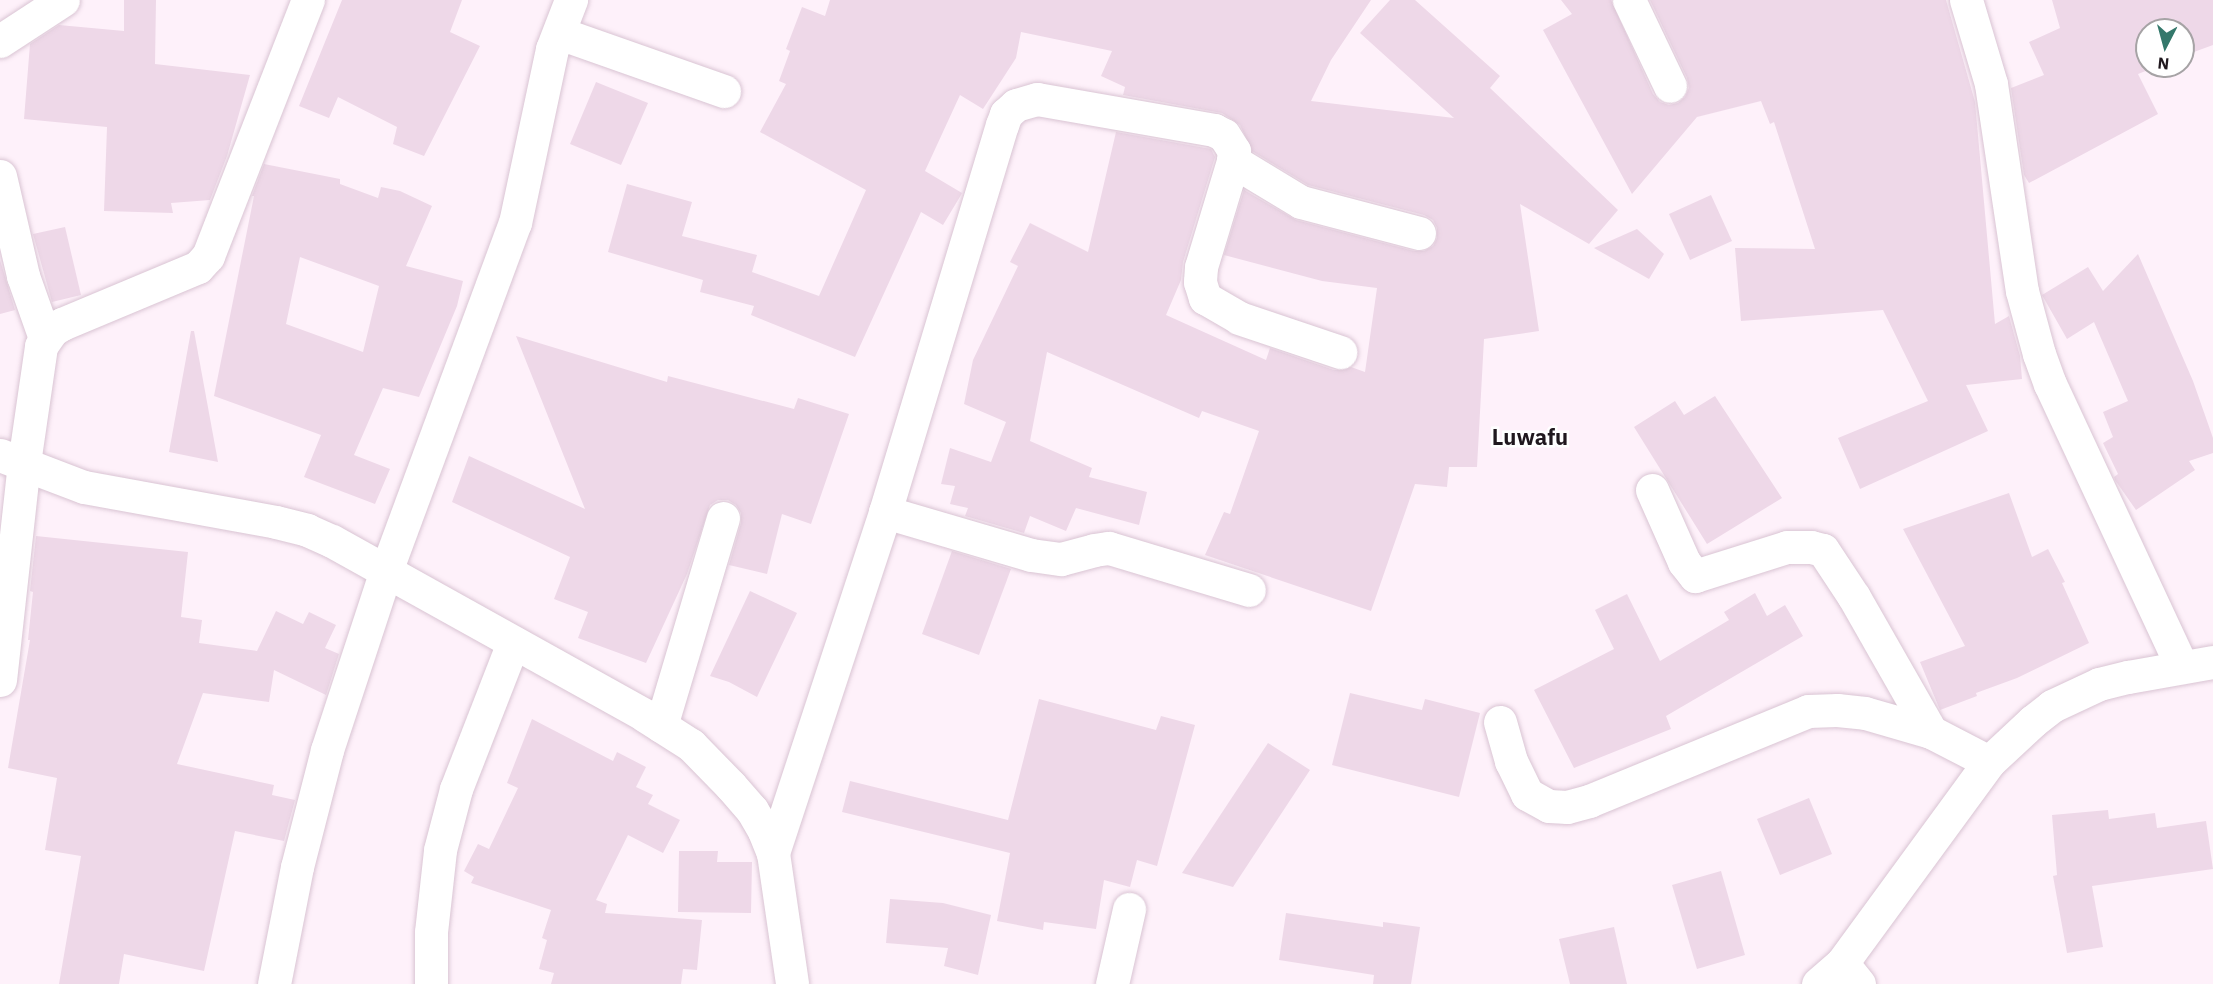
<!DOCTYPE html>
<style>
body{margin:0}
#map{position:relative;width:2213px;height:984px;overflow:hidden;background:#fef1fa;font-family:"IBM Plex Sans",sans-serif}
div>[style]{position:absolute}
.building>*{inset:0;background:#eed8e8}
.roads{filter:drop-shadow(0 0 2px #d9c4d3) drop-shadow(0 0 2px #d9c4d3)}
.minor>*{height:33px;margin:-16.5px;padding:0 16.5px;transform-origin:16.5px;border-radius:16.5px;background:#fff}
span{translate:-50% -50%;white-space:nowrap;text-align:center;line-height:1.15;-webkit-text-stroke:5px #fff;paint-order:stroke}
.district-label{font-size:22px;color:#20181e;font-weight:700}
.north{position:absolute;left:2135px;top:18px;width:60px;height:60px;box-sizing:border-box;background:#fff;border:2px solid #a6a3a5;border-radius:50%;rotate:186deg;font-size:16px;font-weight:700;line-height:24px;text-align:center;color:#20181e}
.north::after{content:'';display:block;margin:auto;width:21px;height:27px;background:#34786b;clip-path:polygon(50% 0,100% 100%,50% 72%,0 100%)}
</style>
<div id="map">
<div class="building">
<div style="clip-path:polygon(124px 0,156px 0,155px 64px,250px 75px,227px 156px,210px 200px,171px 203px,173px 213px,104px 211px,107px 127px,24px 119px,30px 44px,59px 25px,124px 31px)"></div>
<div style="clip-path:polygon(342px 0,462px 0,450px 32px,480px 46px,424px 156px,393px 144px,397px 127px,338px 97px,329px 118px,299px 106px)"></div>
<div style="clip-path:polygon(830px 0,1371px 0,1331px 60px,1311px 101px,1454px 118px,1360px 33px,1390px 0,1415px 0,1500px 76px,1490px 88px,1618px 210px,1589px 244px,1520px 204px,1539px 331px,1484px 339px,1477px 467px,1449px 467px,1447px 487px,1415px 484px,1371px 611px,1205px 555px,1224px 512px,1230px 514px,1259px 431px,1202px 411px,1199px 418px,1047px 352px,1030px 441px,1092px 468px,1089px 477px,1147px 492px,1139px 525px,1076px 508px,1066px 531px,1030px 516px,1024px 533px,965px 516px,968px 508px,950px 504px,955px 486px,941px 484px,950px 448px,991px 462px,1006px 422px,964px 404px,973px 360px,1018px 266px,1010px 262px,1030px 223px,1088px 252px,1116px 132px,1211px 149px,1215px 157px,1183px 262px,1181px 280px,1166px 315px,1266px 360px,1270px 348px,1334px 370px,1343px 370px,1351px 367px,1365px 372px,1377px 288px,1322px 281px,1224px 255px,1244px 190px,1296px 220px,1414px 251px,1424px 251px,1433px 246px,1437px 238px,1437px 228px,1433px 220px,1424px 215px,1308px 185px,1252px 151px,1240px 125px,1222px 113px,1123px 95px,1125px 87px,1101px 76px,1112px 51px,1021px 32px,1016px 58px,983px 109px,960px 95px,925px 171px,962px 193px,961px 195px,943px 225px,921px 212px,855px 357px,751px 315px,754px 306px,700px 292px,703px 280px,608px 252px,627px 184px,692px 202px,682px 236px,757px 255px,752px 272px,819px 296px,866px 190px,760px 132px,786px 84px,779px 81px,790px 51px,786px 49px,802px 7px,825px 16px)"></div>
<div style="clip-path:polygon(1561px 0,1611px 0,1653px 94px,1660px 102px,1669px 105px,1678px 103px,1685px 97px,1689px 88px,1687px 78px,1650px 0,1946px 0,1975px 102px,1995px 324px,2009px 316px,2020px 356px,2022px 379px,1966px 385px,1988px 431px,1860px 489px,1838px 438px,1928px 401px,1883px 310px,1741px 321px,1735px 248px,1815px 249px,1774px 122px,1770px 124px,1761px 101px,1697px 117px,1632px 194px,1543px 30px,1572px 14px)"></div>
<div style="clip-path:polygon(2052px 0,2213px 0,2213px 45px,2183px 56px,2183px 30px,2147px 30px,2147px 66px,2158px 66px,2138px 74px,2158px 114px,2029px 183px,2024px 175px,2011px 88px,2044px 75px,2029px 42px,2060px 28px)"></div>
<div style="clip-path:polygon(596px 82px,648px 103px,621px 165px,570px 144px)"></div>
<div style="clip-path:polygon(evenodd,264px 164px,340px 179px,340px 184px,378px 198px,381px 187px,400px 191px,432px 206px,406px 266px,463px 281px,457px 306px,419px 397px,383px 388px,354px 455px,390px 469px,375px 504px,304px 477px,321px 435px,214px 396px,254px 196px,252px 196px,264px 164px,300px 257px,379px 286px,363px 352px,286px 324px,300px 257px)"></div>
<div style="clip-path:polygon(1711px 195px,1732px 241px,1690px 260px,1669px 214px)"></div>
<div style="clip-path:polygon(65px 227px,81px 295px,52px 302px,33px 234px)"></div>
<div style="clip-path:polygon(1637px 229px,1664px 254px,1649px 279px,1594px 248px)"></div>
<div style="clip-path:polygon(2138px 254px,2193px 381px,2213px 438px,2213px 453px,2189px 461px,2195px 470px,2136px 510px,2115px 480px,2114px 477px,2118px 474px,2103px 443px,2113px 437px,2103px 412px,2128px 401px,2094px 322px,2067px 339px,2042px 295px,2088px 267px,2103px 291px)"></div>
<div style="clip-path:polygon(0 260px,15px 310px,0 314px)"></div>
<div style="clip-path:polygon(191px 331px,194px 331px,218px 462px,169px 452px)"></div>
<div style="clip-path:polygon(516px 336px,667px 382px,668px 376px,794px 409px,798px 398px,849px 414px,811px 524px,782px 514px,767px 574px,729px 565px,741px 523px,741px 513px,736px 505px,728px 500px,718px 500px,710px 505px,687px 574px,646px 663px,578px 638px,588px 612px,554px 599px,570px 557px,452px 502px,469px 456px,585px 509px)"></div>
<div style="clip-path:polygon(1715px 396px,1782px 498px,1707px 544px,1634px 427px,1675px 401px,1684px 415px)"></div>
<div style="clip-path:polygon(2009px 493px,2032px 557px,2048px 549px,2065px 582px,2062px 583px,2089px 643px,2017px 678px,1976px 693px,1977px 696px,1940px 710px,1920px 662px,1965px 646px,1903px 529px)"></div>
<div style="clip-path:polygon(36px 536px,188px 552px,181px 617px,202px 620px,199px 643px,257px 651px,276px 611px,303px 624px,309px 612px,336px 625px,325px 648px,339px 654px,326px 695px,274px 670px,269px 702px,203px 693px,177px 764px,274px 785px,272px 795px,295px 800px,284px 841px,235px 831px,204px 971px,124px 954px,119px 984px,59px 984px,81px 856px,45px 850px,57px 778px,8px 768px,30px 640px,28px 640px,33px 592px,30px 591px)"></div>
<div style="clip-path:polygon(952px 551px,1011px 569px,979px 655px,922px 634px)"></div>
<div style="clip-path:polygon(750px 591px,797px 613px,757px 697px,729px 682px,710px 676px)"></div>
<div style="clip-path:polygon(1755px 593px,1767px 616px,1785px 605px,1803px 636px,1666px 716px,1671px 729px,1574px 768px,1534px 690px,1614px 649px,1595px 610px,1627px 594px,1660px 661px,1729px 620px,1724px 612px)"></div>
<div style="clip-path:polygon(1350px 693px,1422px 710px,1425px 699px,1480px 713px,1459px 797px,1332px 765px)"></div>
<div style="clip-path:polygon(1039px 699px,1156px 730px,1161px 716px,1195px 725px,1157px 866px,1137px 860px,1130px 887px,1104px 880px,1096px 929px,1044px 922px,1043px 930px,997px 921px,1010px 853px,842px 812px,850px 781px,1008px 820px)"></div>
<div style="clip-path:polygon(532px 719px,613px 761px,617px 752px,646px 767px,636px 787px,653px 795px,648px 804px,680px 820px,663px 853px,628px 835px,596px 900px,607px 904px,605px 913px,702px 920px,697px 970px,683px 969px,681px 984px,551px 984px,554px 973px,539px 969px,547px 940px,542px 938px,551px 910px,471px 883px,474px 877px,464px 871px,478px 844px,489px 849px,518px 788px,507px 783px)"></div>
<div style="clip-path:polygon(1268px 743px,1310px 770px,1233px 887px,1182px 873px)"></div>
<div style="clip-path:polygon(1809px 798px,1832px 854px,1780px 875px,1757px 819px)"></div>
<div style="clip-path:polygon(2108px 810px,2109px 819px,2155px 813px,2157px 828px,2206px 821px,2213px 869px,2092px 886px,2103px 947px,2067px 953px,2053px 876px,2057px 875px,2052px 815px)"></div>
<div style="clip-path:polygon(679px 851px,718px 851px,717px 862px,752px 862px,751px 913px,678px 912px)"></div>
<div style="clip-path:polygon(1721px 871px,1745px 955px,1697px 969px,1672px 885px)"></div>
<div style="clip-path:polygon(890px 899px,943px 903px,991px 915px,978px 975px,944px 966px,948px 948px,886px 943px)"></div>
<div style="clip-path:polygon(1286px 913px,1383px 927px,1383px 922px,1420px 927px,1411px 984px,1373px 984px,1374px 975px,1279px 960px)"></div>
<div style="clip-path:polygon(1614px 927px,1627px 984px,1570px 984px,1559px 939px)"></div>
</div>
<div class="roads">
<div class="minor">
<div style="left:1629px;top:0;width:95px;rotate:64.5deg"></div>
<div style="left:1966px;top:0;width:88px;rotate:73.4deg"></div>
<div style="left:1991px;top:84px;width:209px;rotate:81.5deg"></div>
<div style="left:2022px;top:291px;width:65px;rotate:74.9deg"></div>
<div style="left:2039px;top:354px;width:32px;rotate:70deg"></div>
<div style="left:2050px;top:384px;width:312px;rotate:65deg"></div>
<div style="left:559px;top:33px;width:175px;rotate:19.4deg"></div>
<div style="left:0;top:41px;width:75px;rotate:-33.1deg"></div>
<div style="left:1233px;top:161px;width:79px;rotate:31.1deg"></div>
<div style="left:1301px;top:202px;width:122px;rotate:14.7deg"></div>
<div style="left:0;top:176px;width:103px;rotate:77deg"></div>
<div style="left:23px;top:276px;width:66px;rotate:70.5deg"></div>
<div style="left:0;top:455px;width:90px;rotate:20.9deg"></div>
<div style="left:84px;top:487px;width:195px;rotate:10.3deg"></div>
<div style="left:276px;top:522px;width:32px;rotate:14deg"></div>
<div style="left:307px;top:530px;width:27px;rotate:24deg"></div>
<div style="left:332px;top:541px;width:357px;rotate:29.1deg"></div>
<div style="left:644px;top:715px;width:56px;rotate:32.6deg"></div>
<div style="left:691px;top:745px;width:57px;rotate:45.7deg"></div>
<div style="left:731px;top:786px;width:32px;rotate:49deg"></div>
<div style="left:752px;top:810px;width:24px;rotate:60deg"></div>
<div style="left:764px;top:831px;width:24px;rotate:68deg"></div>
<div style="left:773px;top:853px;width:132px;rotate:81.7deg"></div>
<div style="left:1652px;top:490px;width:79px;rotate:66deg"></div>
<div style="left:1684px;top:562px;width:18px;rotate:52deg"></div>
<div style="left:1695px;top:576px;width:96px;rotate:-17.5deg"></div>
<div style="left:1787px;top:547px;width:24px"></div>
<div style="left:1811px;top:547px;width:12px;rotate:14deg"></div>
<div style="left:1823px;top:550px;width:56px;rotate:56.6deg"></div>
<div style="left:1854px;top:597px;width:155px;rotate:60.3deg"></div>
<div style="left:885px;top:512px;width:152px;rotate:16.4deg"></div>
<div style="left:1031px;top:555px;width:30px;rotate:8deg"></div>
<div style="left:1061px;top:559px;width:34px;rotate:-15deg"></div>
<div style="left:1094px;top:550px;width:15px;rotate:-8deg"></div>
<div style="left:1109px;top:548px;width:146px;rotate:16.7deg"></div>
<div style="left:0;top:680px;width:218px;rotate:-83.7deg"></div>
<div style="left:24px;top:463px;width:118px;rotate:-81.7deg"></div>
<div style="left:41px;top:346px;width:19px;rotate:-55deg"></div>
<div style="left:52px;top:330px;width:12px;rotate:-31deg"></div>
<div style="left:62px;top:324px;width:147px;rotate:-22.7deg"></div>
<div style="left:198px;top:267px;width:15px;rotate:-48deg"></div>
<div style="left:208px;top:256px;width:275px;rotate:-68.7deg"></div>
<div style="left:1500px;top:722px;width:41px;rotate:74.2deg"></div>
<div style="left:1511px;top:761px;width:37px;rotate:64deg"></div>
<div style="left:1527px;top:794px;width:25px;rotate:29deg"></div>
<div style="left:1549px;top:806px;width:18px;rotate:3deg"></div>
<div style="left:1567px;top:807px;width:23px;rotate:-15deg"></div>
<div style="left:1589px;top:801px;width:237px;rotate:-22.3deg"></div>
<div style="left:1808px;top:711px;width:29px;rotate:-2deg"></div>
<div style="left:1837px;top:710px;width:28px;rotate:6deg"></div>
<div style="left:1865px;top:713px;width:69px;rotate:16.1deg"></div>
<div style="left:1931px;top:732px;width:65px;rotate:27.3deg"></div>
<div style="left:661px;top:726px;width:217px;rotate:-73.4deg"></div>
<div style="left:773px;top:853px;width:359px;rotate:-71.8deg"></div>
<div style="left:885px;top:512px;width:404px;rotate:-73.2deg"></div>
<div style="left:1002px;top:125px;width:12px;rotate:-70deg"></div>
<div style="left:1006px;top:114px;width:13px;rotate:-42deg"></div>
<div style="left:1016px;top:105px;width:22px;rotate:-16deg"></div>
<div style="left:1037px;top:99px;width:180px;rotate:9.9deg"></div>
<div style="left:1214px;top:130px;width:11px;rotate:27deg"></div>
<div style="left:1224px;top:135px;width:19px;rotate:58deg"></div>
<div style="left:1234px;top:151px;width:10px;rotate:96deg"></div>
<div style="left:1233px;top:161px;width:111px;rotate:106.8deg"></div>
<div style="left:1201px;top:267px;width:15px;rotate:94deg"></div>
<div style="left:1200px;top:282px;width:17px;rotate:73deg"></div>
<div style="left:1205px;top:298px;width:39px;rotate:30deg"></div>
<div style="left:1239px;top:318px;width:107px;rotate:18.6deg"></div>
<div style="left:1842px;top:963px;width:27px;rotate:51deg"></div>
<div style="left:274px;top:984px;width:119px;rotate:-78.9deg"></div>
<div style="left:297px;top:867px;width:121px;rotate:-75.6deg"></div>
<div style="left:327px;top:750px;width:188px;rotate:-71.8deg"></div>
<div style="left:386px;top:571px;width:371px;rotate:-69.7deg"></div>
<div style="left:515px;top:223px;width:178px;rotate:-78deg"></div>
<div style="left:552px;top:49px;width:53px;rotate:-68.8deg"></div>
<div style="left:431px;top:984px;width:52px;rotate:-90deg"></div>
<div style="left:431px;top:932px;width:82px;rotate:-83.7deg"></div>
<div style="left:440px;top:850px;width:63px;rotate:-75.3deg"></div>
<div style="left:456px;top:789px;width:157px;rotate:-68.7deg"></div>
<div style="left:1112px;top:984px;width:77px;rotate:-77.2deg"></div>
<div style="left:1818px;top:984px;width:32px;rotate:-41deg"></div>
<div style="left:1842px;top:963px;width:249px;rotate:-53.8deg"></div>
<div style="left:1989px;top:762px;width:60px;rotate:-43deg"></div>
<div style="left:2033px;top:721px;width:24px;rotate:-38deg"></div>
<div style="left:2052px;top:706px;width:52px;rotate:-25.1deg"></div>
<div style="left:2099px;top:684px;width:30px;rotate:-14deg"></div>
<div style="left:2128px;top:677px;width:86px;rotate:-10deg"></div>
</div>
</div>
<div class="district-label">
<span style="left:1530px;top:437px">Luwafu</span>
</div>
<div class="north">N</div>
</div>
